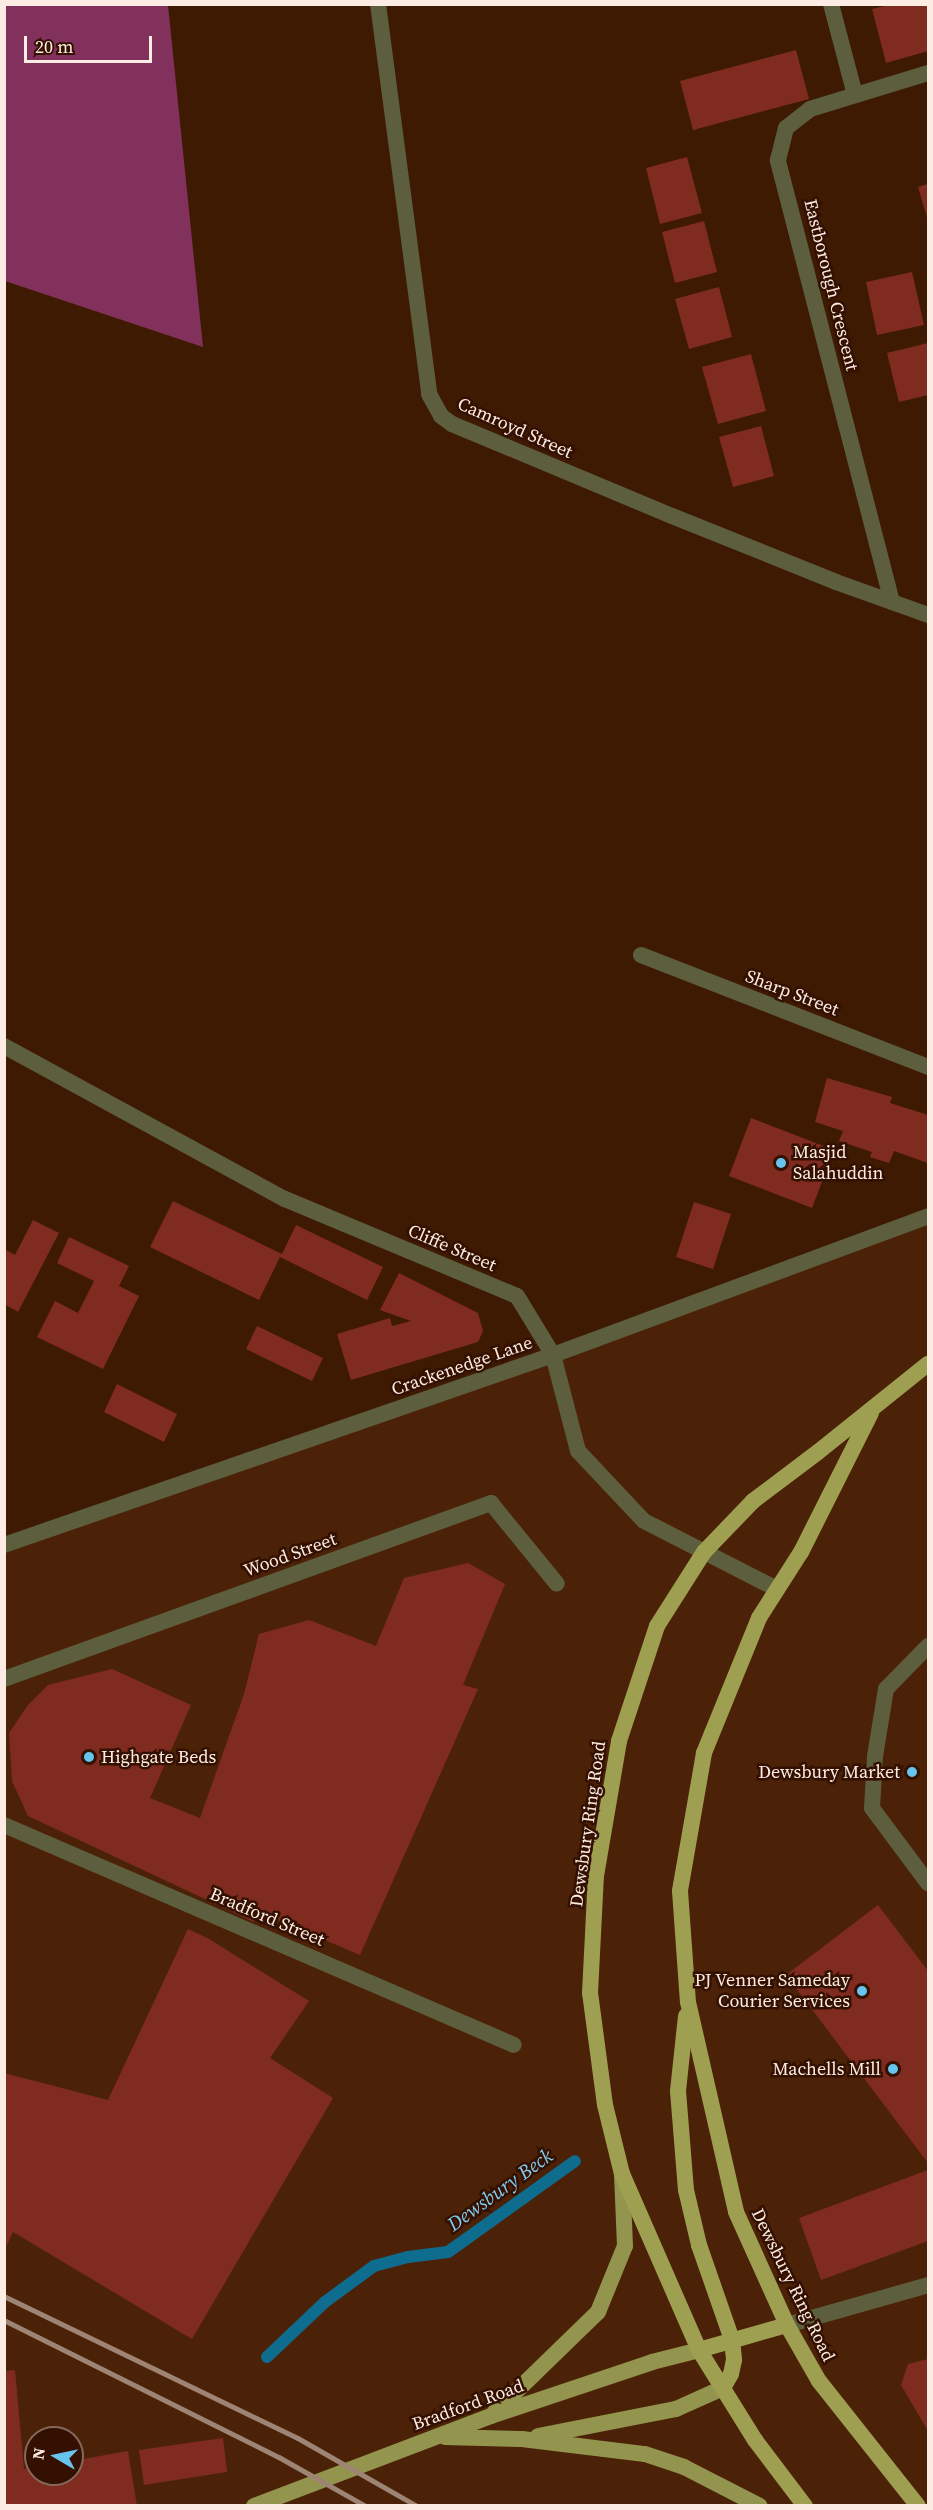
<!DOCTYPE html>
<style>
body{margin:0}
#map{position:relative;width:933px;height:2510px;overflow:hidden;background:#3e1a03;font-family:"Source Serif 4",serif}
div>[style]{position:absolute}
.built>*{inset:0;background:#4b2207}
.forest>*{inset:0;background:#81315b}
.stream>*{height:12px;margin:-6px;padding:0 6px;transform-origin:6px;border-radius:6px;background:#0e6d8f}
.building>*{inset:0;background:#802b20}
.service>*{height:16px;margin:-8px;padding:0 8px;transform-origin:8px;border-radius:8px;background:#5c5e3d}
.minor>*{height:16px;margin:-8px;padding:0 8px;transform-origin:8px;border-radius:8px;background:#5c5e3d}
.tertiary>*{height:16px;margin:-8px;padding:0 8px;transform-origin:8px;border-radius:8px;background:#5c5e3d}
.primary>*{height:16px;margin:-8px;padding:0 8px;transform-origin:8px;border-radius:8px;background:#93944e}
.trunk>*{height:16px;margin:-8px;padding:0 8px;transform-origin:8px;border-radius:8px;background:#9e9f51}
.rail>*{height:4.5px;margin:-2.25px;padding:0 2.25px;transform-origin:2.25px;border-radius:2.25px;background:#9e8474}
.dots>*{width:16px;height:16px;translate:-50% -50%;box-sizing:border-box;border:3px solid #331000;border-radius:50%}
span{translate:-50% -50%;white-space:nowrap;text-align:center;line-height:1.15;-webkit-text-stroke:5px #331000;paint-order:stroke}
.street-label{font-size:18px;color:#fdece3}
.poi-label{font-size:18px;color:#fdece3}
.left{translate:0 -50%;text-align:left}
.right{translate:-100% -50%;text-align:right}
.water-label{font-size:20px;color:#82ccf0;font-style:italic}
.frame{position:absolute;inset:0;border:6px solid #fdece3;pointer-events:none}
.north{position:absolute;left:24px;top:2426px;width:60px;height:60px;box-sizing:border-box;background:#331000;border:2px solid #84685b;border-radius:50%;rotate:279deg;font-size:16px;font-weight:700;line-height:24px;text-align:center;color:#fdece3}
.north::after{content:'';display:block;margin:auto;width:21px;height:27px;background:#66c4ef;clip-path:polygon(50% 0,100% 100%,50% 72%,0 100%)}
.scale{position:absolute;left:24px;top:36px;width:128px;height:27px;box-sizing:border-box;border:3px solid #fdece3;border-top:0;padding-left:8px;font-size:18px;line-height:21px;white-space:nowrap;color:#fdece3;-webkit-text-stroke:4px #331000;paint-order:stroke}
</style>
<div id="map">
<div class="built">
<div style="clip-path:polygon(evenodd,928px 1216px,928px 2505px,5px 2505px,4px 1545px,928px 1216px,36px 2438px,72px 2438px,72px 2474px,36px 2474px,36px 2438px)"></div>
</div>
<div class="forest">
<div style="clip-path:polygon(5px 4px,168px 5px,203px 347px,5px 281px)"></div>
</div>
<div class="stream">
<div style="left:267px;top:2357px;width:80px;rotate:-43.5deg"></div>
<div style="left:325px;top:2302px;width:61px;rotate:-36.3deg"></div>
<div style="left:374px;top:2266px;width:35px;rotate:-15deg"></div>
<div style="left:408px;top:2257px;width:40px;rotate:-7.1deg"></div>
<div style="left:448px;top:2252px;width:156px;rotate:-35.6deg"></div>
</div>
<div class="building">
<div style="clip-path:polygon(889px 5px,928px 5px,928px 51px,886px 63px,872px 9px)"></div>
<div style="clip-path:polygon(796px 50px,809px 99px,693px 130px,680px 81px)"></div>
<div style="clip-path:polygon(687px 157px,702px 213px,660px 224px,646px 168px)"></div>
<div style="clip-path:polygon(928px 184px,928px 221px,918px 187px)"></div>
<div style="clip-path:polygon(704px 221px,717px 272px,675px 283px,662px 232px)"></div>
<div style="clip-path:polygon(912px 272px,924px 325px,877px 335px,866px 282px)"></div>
<div style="clip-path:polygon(719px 287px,732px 337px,689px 349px,675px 299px)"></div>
<div style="clip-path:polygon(928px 343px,928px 395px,899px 402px,887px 353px)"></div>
<div style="clip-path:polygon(751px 354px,766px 411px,718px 424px,702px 367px)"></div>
<div style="clip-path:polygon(761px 426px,774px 476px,733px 487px,719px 437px)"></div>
<div style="clip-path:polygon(827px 1078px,892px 1097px,890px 1103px,928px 1115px,928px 1163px,894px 1151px,889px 1163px,870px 1157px,872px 1152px,839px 1141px,843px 1131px,815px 1122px)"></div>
<div style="clip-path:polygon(751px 1118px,834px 1150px,812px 1208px,729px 1176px)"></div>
<div style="clip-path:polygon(173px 1201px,282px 1254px,296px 1225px,383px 1267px,367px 1300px,280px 1257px,259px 1300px,150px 1247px)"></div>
<div style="clip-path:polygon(694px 1202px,731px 1214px,713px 1269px,676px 1257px)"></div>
<div style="clip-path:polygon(33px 1220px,59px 1233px,18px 1312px,4px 1304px,4px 1249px,15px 1255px)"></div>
<div style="clip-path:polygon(69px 1237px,129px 1266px,119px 1286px,139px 1296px,103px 1369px,37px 1337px,55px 1301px,78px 1313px,94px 1281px,57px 1263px)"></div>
<div style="clip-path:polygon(399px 1273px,478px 1313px,483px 1331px,478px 1342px,351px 1380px,337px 1334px,390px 1318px,392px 1326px,411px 1321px,380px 1310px)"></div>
<div style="clip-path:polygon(257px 1326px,323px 1358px,312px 1381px,246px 1349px)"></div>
<div style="clip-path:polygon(117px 1384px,177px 1414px,164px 1442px,104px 1412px)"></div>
<div style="clip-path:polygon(468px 1563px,505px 1584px,463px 1685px,478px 1689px,360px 1955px,257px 1911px,254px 1922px,28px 1816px,12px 1781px,9px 1733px,28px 1705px,48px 1685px,112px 1669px,191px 1705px,150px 1798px,200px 1818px,244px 1694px,259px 1634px,309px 1620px,376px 1646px,404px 1578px)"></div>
<div style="clip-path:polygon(878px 1905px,928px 1971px,928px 2163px,786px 1975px)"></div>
<div style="clip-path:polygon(188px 1929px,209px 1939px,309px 2001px,270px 2058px,333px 2098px,192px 2339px,13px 2232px,4px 2251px,4px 2073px,108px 2100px)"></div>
<div style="clip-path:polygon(928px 2170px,928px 2241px,821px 2280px,799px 2218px)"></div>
<div style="clip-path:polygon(928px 2359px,928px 2431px,901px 2385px,908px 2364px)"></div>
<div style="clip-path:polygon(15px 2370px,24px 2469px,36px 2467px,36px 2474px,72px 2474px,72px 2461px,128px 2451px,137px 2506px,4px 2506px,4px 2371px)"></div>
<div style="clip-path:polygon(223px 2438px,227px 2472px,144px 2485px,139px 2450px)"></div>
</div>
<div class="service">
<div style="left:831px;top:4px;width:94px;rotate:75.2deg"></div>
</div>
<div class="minor">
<div style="left:378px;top:4px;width:393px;rotate:82.5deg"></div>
<div style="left:429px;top:394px;width:25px;rotate:61deg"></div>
<div style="left:441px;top:416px;width:14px;rotate:36deg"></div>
<div style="left:452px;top:424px;width:238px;rotate:22.7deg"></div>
<div style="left:672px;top:516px;width:177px;rotate:21.9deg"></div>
<div style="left:836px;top:582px;width:98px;rotate:19.7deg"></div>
<div style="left:892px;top:602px;width:456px;rotate:-104.5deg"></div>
<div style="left:778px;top:160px;width:33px;rotate:-76deg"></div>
<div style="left:786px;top:128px;width:31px;rotate:-38deg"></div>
<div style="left:810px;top:109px;width:123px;rotate:-17deg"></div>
<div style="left:641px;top:955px;width:308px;rotate:21.3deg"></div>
<div style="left:4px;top:1046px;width:320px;rotate:28.6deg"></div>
<div style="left:285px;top:1199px;width:251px;rotate:22.7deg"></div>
<div style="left:517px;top:1296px;width:69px;rotate:58.6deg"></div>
<div style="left:553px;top:1355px;width:400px;rotate:-20.3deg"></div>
<div style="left:928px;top:1646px;width:60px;rotate:134.3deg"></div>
<div style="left:886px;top:1689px;width:68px;rotate:99.3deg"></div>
<div style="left:875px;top:1756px;width:52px;rotate:93.3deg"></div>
<div style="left:872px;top:1808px;width:94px;rotate:53.3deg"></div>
<div style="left:4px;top:1679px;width:518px;rotate:-19.87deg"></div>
<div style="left:491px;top:1503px;width:104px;rotate:50.8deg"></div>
<div style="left:4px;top:1825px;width:555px;rotate:23.33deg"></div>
<div style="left:787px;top:2325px;width:147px;rotate:-15.8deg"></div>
</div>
<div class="tertiary">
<div style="left:4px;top:1545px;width:581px;rotate:-19.09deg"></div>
<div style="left:553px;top:1355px;width:99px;rotate:75.4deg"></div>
<div style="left:578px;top:1451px;width:96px;rotate:46.7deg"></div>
<div style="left:644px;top:1521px;width:149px;rotate:27.1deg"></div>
</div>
<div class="primary">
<div style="left:494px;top:2413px;width:145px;rotate:-44.2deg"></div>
<div style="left:598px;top:2312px;width:71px;rotate:-67.8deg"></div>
<div style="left:625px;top:2246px;width:72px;rotate:-92.4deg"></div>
<div style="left:538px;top:2436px;width:141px;rotate:-11.1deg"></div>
<div style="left:676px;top:2409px;width:51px;rotate:-24.1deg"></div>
<div style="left:445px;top:2437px;width:77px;rotate:1.5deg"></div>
<div style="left:522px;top:2439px;width:124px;rotate:7deg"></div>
<div style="left:645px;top:2454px;width:41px;rotate:18.4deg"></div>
<div style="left:684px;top:2467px;width:85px;rotate:27.2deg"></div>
<div style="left:254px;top:2506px;width:254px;rotate:-20.8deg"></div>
<div style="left:491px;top:2416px;width:170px;rotate:-18.5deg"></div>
<div style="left:652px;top:2362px;width:49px;rotate:-14.3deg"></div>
</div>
<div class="trunk">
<div style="left:871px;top:1413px;width:156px;rotate:116.7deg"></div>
<div style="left:801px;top:1552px;width:78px;rotate:122.5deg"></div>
<div style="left:759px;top:1618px;width:146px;rotate:112.2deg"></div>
<div style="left:704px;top:1753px;width:140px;rotate:99.9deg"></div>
<div style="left:680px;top:1891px;width:111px;rotate:85.9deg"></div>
<div style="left:688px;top:2002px;width:215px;rotate:77.1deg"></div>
<div style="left:736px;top:2212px;width:124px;rotate:65.7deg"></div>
<div style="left:787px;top:2325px;width:64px;rotate:60.3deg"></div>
<div style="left:819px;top:2381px;width:159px;rotate:51.6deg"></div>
<div style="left:686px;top:2016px;width:75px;rotate:96.1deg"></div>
<div style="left:678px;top:2091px;width:99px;rotate:85.4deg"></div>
<div style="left:686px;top:2190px;width:57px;rotate:76.7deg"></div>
<div style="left:699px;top:2245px;width:101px;rotate:70.8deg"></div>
<div style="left:732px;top:2340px;width:20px;rotate:84deg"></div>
<div style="left:734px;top:2360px;width:14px;rotate:102deg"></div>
<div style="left:731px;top:2374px;width:16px;rotate:120deg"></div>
<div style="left:699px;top:2350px;width:91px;rotate:-15.9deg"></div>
<div style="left:805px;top:2506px;width:83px;rotate:-127.1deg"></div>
<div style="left:755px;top:2440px;width:106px;rotate:-121.9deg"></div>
<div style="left:699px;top:2350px;width:192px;rotate:-113.6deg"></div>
<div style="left:622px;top:2174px;width:71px;rotate:-103.8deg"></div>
<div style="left:605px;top:2105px;width:113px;rotate:-97.6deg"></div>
<div style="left:590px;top:1993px;width:117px;rotate:-87.1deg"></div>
<div style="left:596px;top:1876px;width:137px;rotate:-80.3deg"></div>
<div style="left:619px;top:1741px;width:121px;rotate:-71.7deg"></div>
<div style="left:657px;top:1626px;width:88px;rotate:-57.6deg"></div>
<div style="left:704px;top:1552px;width:71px;rotate:-46.1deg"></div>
<div style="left:753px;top:1501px;width:81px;rotate:-37deg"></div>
<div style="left:818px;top:1452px;width:141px;rotate:-38.7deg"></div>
</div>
<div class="rail">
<div style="left:4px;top:2296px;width:326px;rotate:25.8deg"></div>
<div style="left:298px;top:2438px;width:137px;rotate:29.7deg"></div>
<div style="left:4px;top:2320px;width:307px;rotate:26.5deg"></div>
<div style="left:279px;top:2457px;width:100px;rotate:29.4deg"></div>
</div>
<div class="dots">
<div style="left:781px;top:1163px;background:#66c4ef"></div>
<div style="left:89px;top:1757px;background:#66c4ef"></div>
<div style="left:912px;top:1772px;background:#66c4ef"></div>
<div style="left:862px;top:1991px;background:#66c4ef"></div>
<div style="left:893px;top:2069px;background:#66c4ef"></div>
</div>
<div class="street-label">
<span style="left:831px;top:285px;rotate:76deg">Eastborough Crescent</span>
<span style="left:515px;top:428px;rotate:24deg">Camroyd Street</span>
<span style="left:792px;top:993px;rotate:21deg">Sharp Street</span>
<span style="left:452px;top:1248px;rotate:23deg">Cliffe Street</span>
<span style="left:462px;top:1366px;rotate:-19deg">Crackenedge Lane</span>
<span style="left:290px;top:1555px;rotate:-20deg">Wood Street</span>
<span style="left:588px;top:1824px;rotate:-82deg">Dewsbury Ring Road</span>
<span style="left:267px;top:1917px;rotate:23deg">Bradford Street</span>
<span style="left:793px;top:2285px;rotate:64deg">Dewsbury Ring Road</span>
<span style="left:468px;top:2405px;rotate:-20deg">Bradford Road</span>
</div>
<div class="poi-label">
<span class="left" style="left:793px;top:1163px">Masjid<br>Salahuddin</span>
<span class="left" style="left:101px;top:1757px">Highgate Beds</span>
<span class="right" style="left:900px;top:1772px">Dewsbury Market</span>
<span class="right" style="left:850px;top:1991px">PJ Venner Sameday<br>Courier Services</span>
<span class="right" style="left:881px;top:2069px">Machells Mill</span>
</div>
<div class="water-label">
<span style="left:500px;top:2190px;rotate:-36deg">Dewsbury Beck</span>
</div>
<div class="frame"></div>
<div class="north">N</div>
<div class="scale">20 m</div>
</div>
